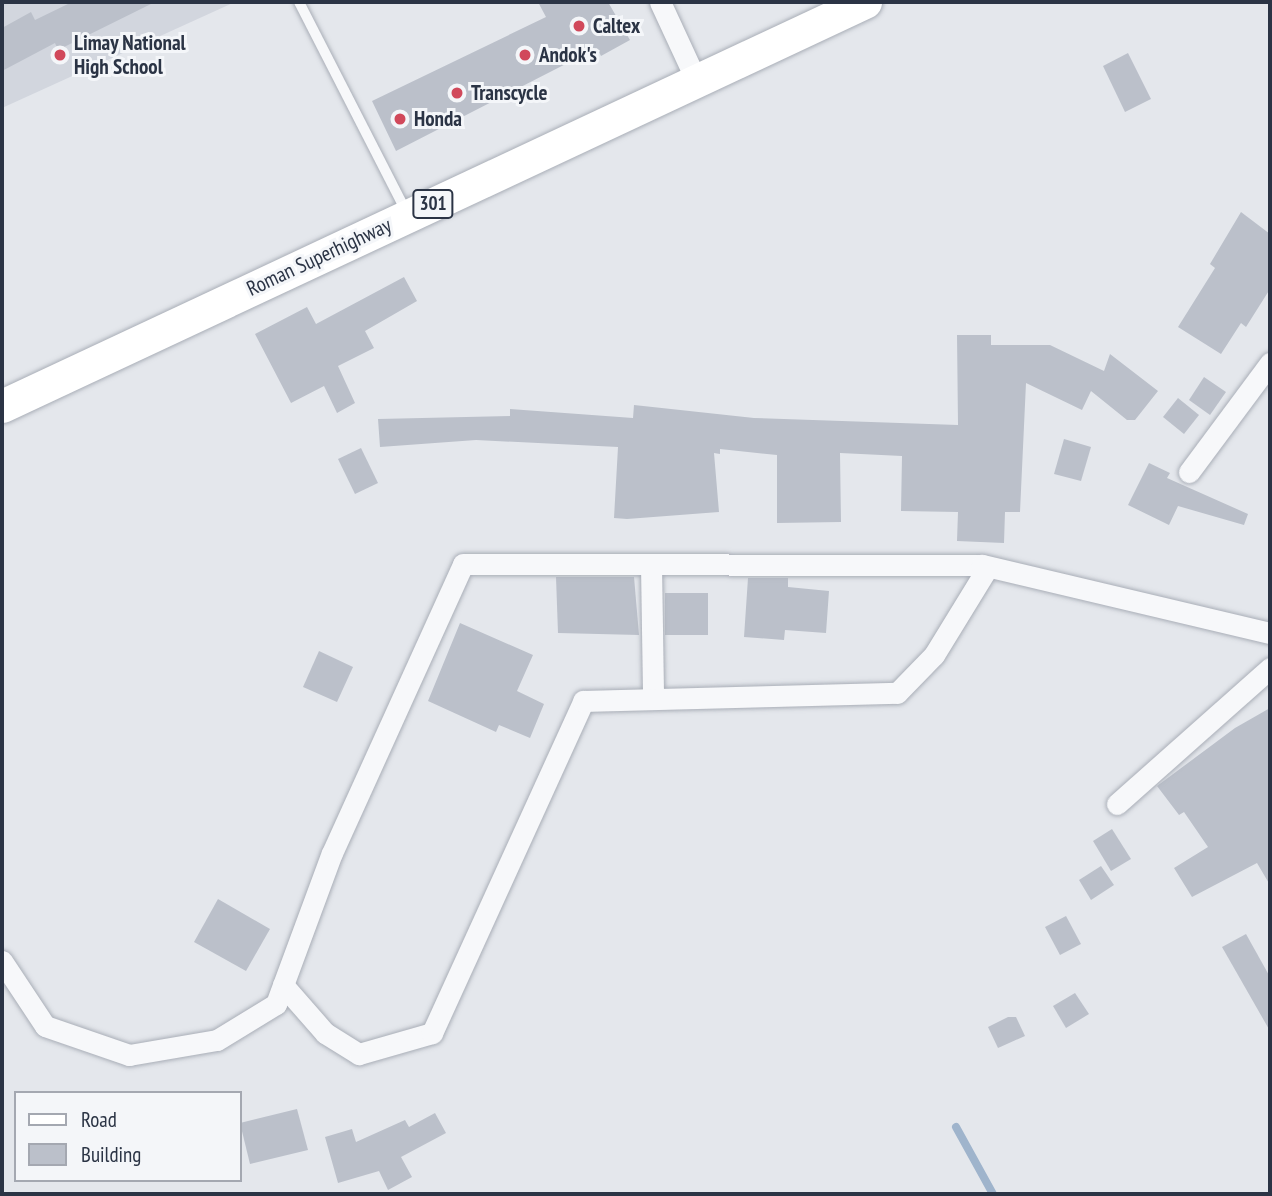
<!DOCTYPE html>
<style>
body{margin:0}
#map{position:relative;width:1272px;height:1196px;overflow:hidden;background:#e4e7ec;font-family:"PT Sans Narrow",sans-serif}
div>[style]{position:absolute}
.built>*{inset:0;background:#d2d6de}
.stream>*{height:8px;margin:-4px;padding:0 4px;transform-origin:4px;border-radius:4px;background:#9fb4cc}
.building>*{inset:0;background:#bbc0ca}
.roads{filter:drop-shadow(0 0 2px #a9aeb7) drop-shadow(0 0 2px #a9aeb7)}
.lane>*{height:10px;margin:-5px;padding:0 5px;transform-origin:5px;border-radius:5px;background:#f7f8fa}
.street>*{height:21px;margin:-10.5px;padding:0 10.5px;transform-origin:10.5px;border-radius:10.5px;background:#f7f8fa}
.primary>*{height:33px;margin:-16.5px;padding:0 16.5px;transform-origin:16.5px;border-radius:16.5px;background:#fff}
.dots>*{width:19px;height:19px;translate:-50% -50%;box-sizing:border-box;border:4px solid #f4f6f9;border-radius:50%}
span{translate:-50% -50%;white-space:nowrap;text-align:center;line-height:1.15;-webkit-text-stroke:6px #f4f6f9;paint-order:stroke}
.shield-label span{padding:2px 5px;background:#f4f6f9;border:2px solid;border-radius:5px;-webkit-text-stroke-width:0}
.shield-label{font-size:19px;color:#2b3445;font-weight:700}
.poi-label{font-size:21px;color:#2b3445;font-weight:700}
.left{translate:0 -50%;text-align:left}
.street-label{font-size:21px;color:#2b3445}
.frame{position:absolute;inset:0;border:4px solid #2b3445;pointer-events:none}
.legend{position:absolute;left:14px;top:1091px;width:228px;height:91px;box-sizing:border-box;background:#f4f6f9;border:2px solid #a4a8b1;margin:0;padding:9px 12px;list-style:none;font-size:21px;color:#2b3445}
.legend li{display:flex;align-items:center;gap:14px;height:35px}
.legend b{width:35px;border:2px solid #a4a8b1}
</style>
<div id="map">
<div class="built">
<div style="clip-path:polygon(2px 2px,235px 2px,2px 108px)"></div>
</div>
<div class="stream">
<div style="left:956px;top:1127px;width:77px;rotate:61.1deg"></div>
</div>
<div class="building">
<div style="clip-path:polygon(72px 2px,155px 2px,58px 50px,55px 43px,2px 71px,2px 28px,31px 12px,35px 20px)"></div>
<div style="clip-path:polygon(538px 2px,608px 2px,630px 40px,601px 56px,597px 48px,396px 151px,372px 101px,546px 17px)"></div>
<div style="clip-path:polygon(1128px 53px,1151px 99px,1125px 112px,1103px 66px)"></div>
<div style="clip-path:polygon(1241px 212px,1270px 234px,1270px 289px,1246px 327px,1241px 323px,1221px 354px,1178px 327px,1215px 268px,1210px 264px)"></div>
<div style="clip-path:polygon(404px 277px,417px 301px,365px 331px,374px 348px,338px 366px,355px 403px,337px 413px,324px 386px,291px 403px,255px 334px,307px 307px,316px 324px)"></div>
<div style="clip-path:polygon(957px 335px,991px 335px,991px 345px,1050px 345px,1104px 371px,1110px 354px,1158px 391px,1135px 420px,1127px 420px,1091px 391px,1082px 410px,1026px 383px,1020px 512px,1005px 512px,1004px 543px,957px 541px,958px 512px,901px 511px,902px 456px,840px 453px,841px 522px,777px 523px,777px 455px,720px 449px,720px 454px,714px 453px,719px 512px,627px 519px,614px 518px,618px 447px,476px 440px,380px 447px,378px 419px,510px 416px,510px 409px,633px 418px,634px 405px,754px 418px,958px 425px)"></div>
<div style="clip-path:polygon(1204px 377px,1226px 392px,1210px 415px,1189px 400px)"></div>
<div style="clip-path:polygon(1178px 398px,1199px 415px,1184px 434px,1163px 417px)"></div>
<div style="clip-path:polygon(1064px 439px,1091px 447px,1081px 481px,1054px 474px)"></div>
<div style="clip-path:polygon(361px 448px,378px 483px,355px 494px,338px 459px)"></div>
<div style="clip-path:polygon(1149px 463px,1170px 473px,1167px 478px,1248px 514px,1244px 525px,1178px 506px,1169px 525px,1128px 505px)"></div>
<div style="clip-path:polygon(556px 577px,634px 577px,639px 635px,558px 633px)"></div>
<div style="clip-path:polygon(748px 578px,788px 578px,788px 587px,829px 591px,826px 633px,785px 630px,784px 640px,744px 637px)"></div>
<div style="clip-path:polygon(665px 593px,708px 593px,708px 635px,665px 635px)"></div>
<div style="clip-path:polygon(460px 623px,533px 655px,517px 691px,544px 704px,530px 738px,499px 725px,496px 732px,428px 701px)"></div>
<div style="clip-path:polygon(319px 651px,353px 667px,337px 702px,303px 687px)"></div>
<div style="clip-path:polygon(1270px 708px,1270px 885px,1257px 863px,1192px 897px,1174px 868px,1208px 847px,1184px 812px,1179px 815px,1157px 786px,1235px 728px)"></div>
<div style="clip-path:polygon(1112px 829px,1131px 859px,1111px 871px,1093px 841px)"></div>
<div style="clip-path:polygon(1101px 866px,1114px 885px,1091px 900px,1079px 880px)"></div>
<div style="clip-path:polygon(218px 899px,270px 929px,246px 971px,194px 942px)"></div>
<div style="clip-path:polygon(1066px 916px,1081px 944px,1060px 955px,1045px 927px)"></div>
<div style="clip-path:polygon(1246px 934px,1270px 977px,1270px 1031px,1222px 947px)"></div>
<div style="clip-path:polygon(1075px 993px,1089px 1014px,1066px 1028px,1053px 1006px)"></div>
<div style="clip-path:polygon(1008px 1017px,1016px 1017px,1025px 1036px,998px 1048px,988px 1027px)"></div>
<div style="clip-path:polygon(297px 1109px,308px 1150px,250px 1164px,240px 1123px)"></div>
<div style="clip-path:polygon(435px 1113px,446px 1133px,401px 1157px,412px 1177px,388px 1190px,379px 1171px,338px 1183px,325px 1137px,352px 1129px,356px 1142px,405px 1120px,409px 1127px)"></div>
</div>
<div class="roads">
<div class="lane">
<div style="left:299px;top:2px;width:237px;rotate:62.9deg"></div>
</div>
<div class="street">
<div style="left:660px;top:2px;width:88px;rotate:65.2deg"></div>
<div style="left:1189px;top:472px;width:136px;rotate:-53.4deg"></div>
<div style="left:651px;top:565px;width:134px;rotate:89.1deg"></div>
<div style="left:1117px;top:804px;width:205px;rotate:-41.6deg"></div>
<div style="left:2px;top:961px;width:78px;rotate:56.5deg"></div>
<div style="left:45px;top:1026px;width:89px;rotate:19deg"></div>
<div style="left:129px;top:1055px;width:89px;rotate:-9.7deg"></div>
<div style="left:217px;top:1040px;width:69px;rotate:-31.4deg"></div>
<div style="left:276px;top:1004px;width:161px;rotate:-69.7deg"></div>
<div style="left:332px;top:853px;width:317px;rotate:-65.6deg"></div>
<div style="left:463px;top:564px;width:519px;rotate:0.11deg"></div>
<div style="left:982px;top:565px;width:296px;rotate:13.3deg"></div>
<div style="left:283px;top:985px;width:64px;rotate:48.8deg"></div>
<div style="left:325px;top:1033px;width:40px;rotate:32deg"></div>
<div style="left:359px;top:1054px;width:76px;rotate:-16deg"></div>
<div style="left:432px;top:1033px;width:365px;rotate:-65.5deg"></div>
<div style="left:583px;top:701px;width:314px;rotate:-1.5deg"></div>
<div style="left:897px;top:693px;width:53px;rotate:-45.8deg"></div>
<div style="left:934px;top:655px;width:103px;rotate:-58.5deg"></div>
</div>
<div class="primary">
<div style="left:2px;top:406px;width:953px;rotate:-25.09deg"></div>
</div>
</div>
<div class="dots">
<div style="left:579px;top:26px;background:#d1495b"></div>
<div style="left:60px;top:55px;background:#d1495b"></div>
<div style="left:525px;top:55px;background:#d1495b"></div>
<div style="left:457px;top:93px;background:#d1495b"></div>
<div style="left:400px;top:119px;background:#d1495b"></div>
</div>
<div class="shield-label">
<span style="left:433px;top:204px">301</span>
</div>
<div class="poi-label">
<span class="left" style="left:593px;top:26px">Caltex</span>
<span class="left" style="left:74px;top:55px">Limay National<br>High School</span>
<span class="left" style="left:539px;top:55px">Andok's</span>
<span class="left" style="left:471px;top:93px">Transcycle</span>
<span class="left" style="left:414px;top:119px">Honda</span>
</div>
<div class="street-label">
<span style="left:319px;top:257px;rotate:-25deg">Roman Superhighway</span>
</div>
<div class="frame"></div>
<ul class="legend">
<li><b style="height:9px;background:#fff"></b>Road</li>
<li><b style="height:19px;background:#bbc0ca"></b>Building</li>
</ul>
</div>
